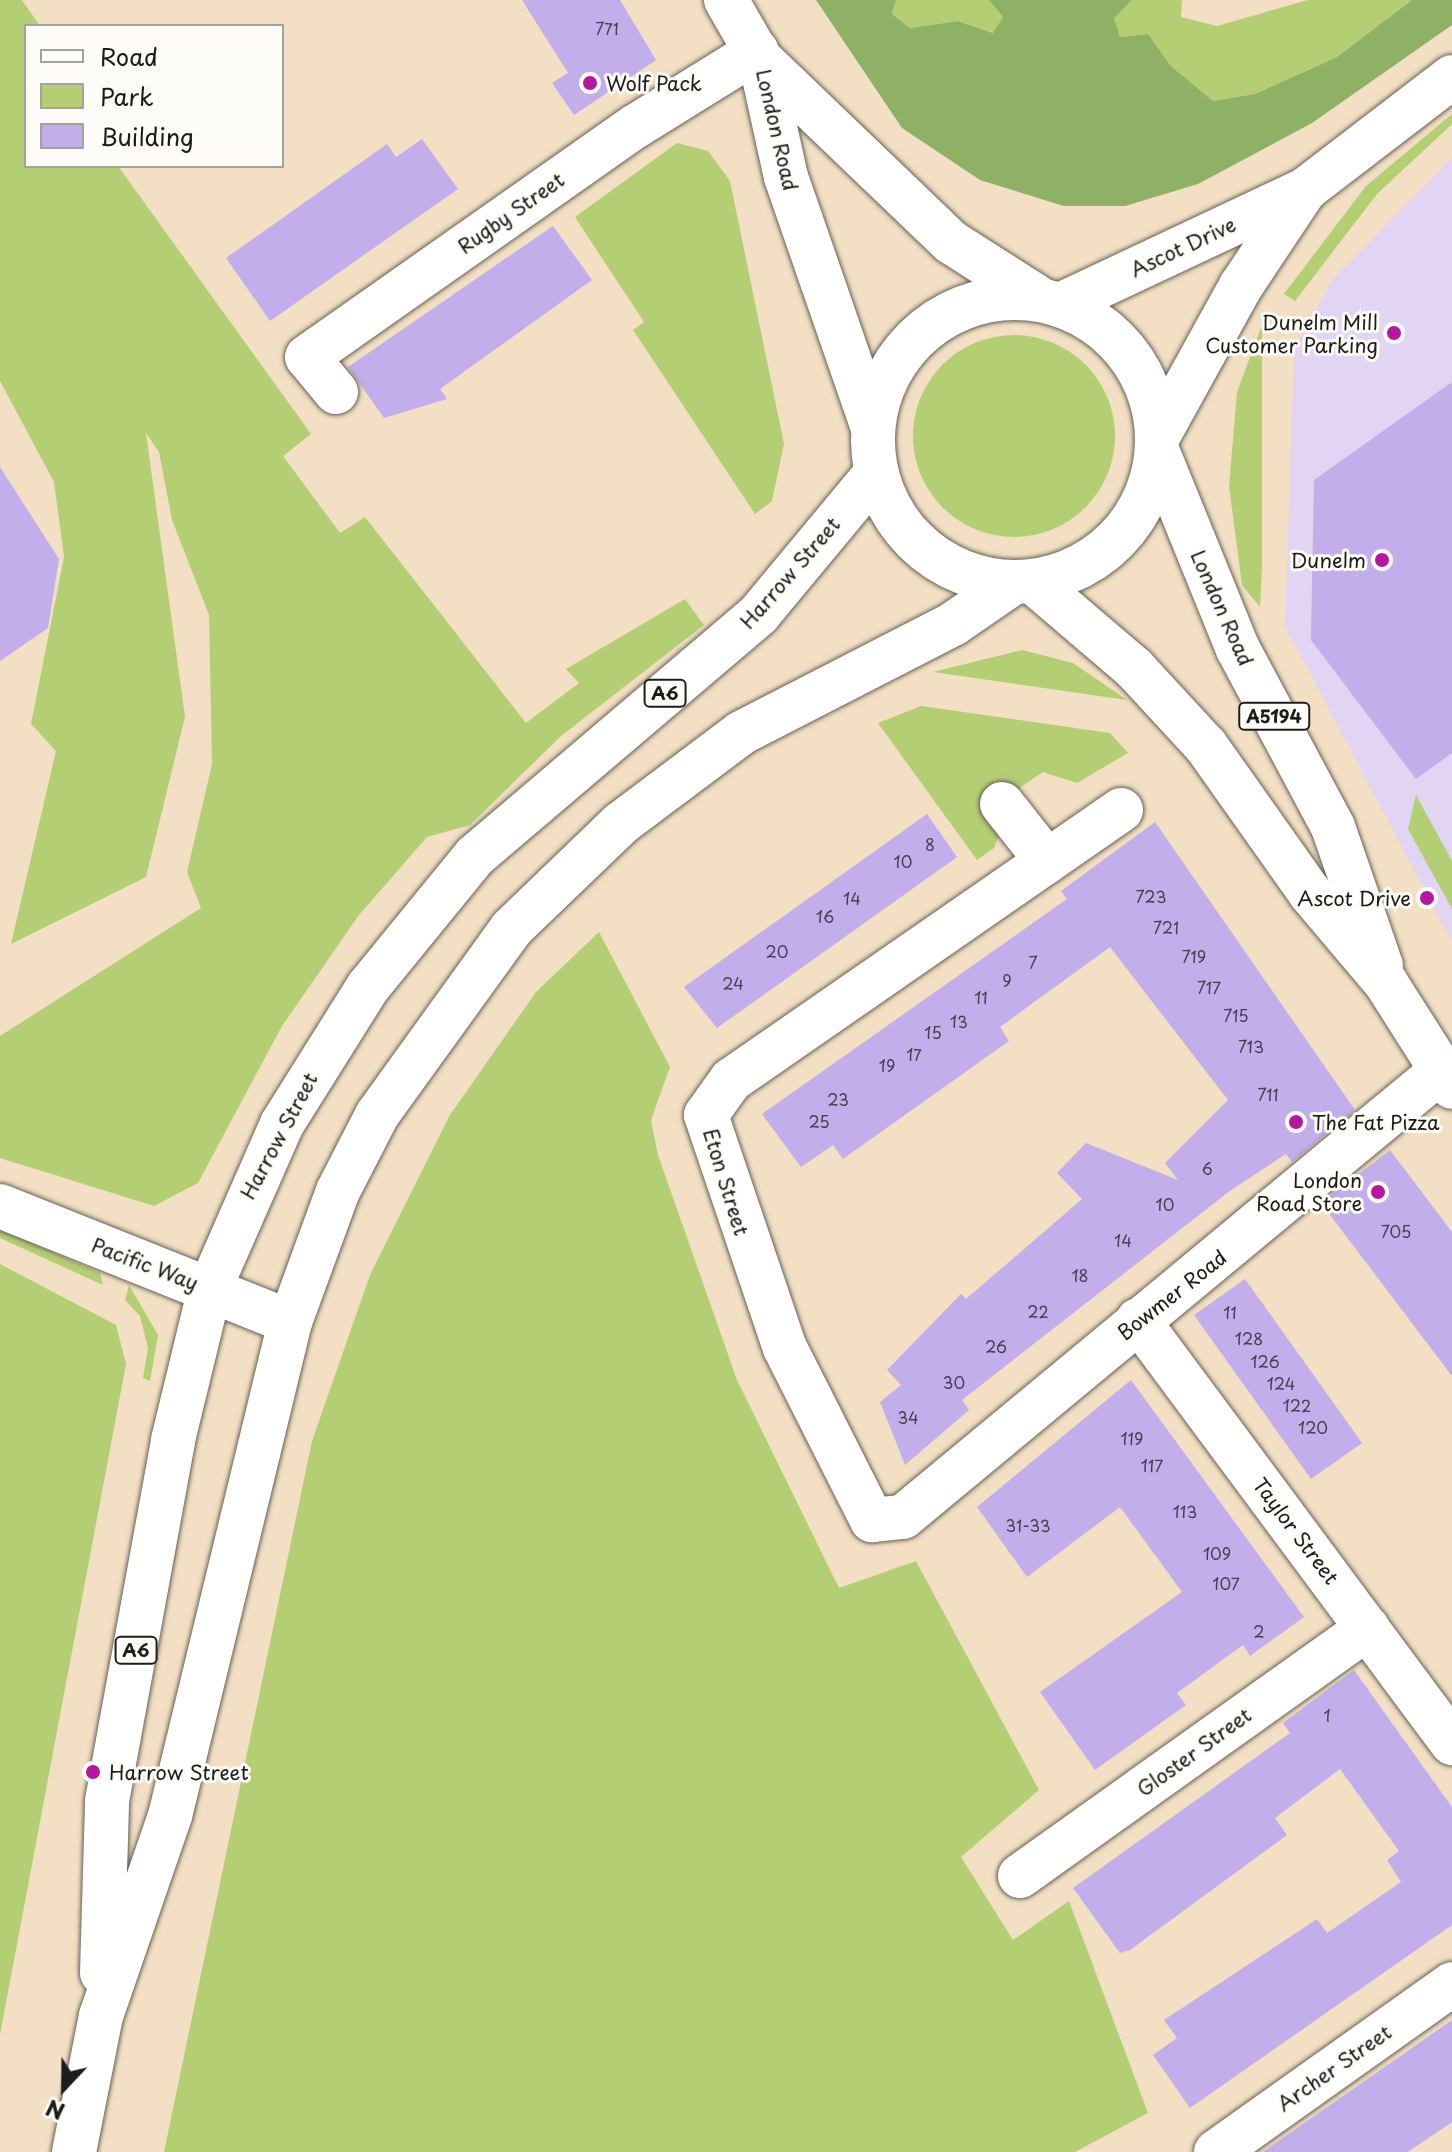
<!DOCTYPE html>
<style>
body{margin:0}
#map{position:relative;width:1452px;height:2152px;overflow:hidden;background:#f3dfc3;font-family:"Playpen Sans",sans-serif}
div>[style]{position:absolute}
.built>*{inset:0;background:#e2d4f3}
.green>*{inset:0;background:#b4ce73}
.round{border-radius:50%}
.forest>*{inset:0;background:#8fb165}
.building>*{inset:0;background:#c1aeea}
.roads{filter:drop-shadow(0 0 2px #676056) drop-shadow(0 0 2px #676056)}
.street>*{height:44px;margin:-22px;padding:0 22px;transform-origin:22px;border-radius:22px;background:#fff}
.secondary>*{height:44px;margin:-22px;padding:0 22px;transform-origin:22px;border-radius:22px;background:#fff}
.primary>*{height:44px;margin:-22px;padding:0 22px;transform-origin:22px;border-radius:22px;background:#fff}
.primary>.ring{margin:-22px;padding:0;box-sizing:content-box;background:none;border:44px solid #fff;border-radius:50%}
.dots>*{width:22px;height:22px;translate:-50% -50%;box-sizing:border-box;border:4px solid #fdfcf7;border-radius:50%}
span{translate:-50% -50%;white-space:nowrap;text-align:center;line-height:1.15;-webkit-text-stroke:6px #fdfcf7;paint-order:stroke}
.number-label{font-size:16px;color:#454050}
.number-label span{-webkit-text-stroke-width:0}
.shield-label span{padding:2px 6px;background:#fdfcf7;border:2px solid;border-radius:6px;-webkit-text-stroke-width:0}
.shield-label{font-size:18px;color:#1c1c1c;font-weight:700}
.poi-label{font-size:20px;color:#1c1c1c}
.left{translate:0 -50%;text-align:left}
.right{translate:-100% -50%;text-align:right}
.street-label{font-size:20px;color:#1c1c1c}
.legend{position:absolute;left:24px;top:24px;width:260px;height:144px;box-sizing:border-box;background:#fdfcf7;border:2px solid #a3a29f;margin:0;padding:10px 14px;list-style:none;font-size:24px;color:#1c1c1c}
.legend li{display:flex;align-items:center;gap:16px;height:40px}
.legend b{width:40px;border:2px solid #a3a29f}
.north{position:absolute;left:24px;top:2048px;width:80px;height:80px;-webkit-text-stroke:6px #fdfcf7;paint-order:stroke;rotate:202deg;font-size:22px;font-weight:700;line-height:32px;text-align:center;color:#1c1c1c}
.north::after{content:'';display:block;margin:auto;width:28px;height:36px;background:#1c1c1c;clip-path:polygon(50% 0,100% 100%,50% 72%,0 100%)}
</style>
<div id="map">
<div class="built">
<div style="clip-path:polygon(1452px 157px,1452px 942px,1285px 626px,1294px 350px,1332px 280px)"></div>
</div>
<div class="green">
<div style="clip-path:polygon(0 0,22px 0,40px 26px,26px 26px,26px 166px,118px 166px,311px 434px,283px 456px,340px 533px,365px 517px,526px 723px,579px 683px,566px 669px,685px 599px,704px 625px,561px 736px,470px 825px,427px 837px,359px 915px,282px 1026px,198px 1183px,154px 1206px,0 1158px,0 1036px,201px 908px,187px 872px,212px 764px,209px 615px,172px 520px,159px 452px,146px 433px,185px 717px,146px 877px,11px 944px,56px 751px,31px 724px,64px 557px,54px 482px,0 381px)"></div>
<div style="clip-path:polygon(896px 0,989px 0,1003px 17px,994px 33px,958px 21px,910px 28px,892px 14px)"></div>
<div style="clip-path:polygon(1132px 0,1182px 0,1181px 17px,1217px 26px,1308px 0,1412px 0,1337px 57px,1255px 94px,1213px 101px,1171px 66px,1148px 34px,1120px 37px,1113px 18px)"></div>
<div style="clip-path:polygon(1452px 114px,1452px 124px,1377px 194px,1295px 301px,1284px 294px,1366px 186px)"></div>
<div style="clip-path:polygon(677px 143px,708px 151px,730px 181px,784px 444px,772px 501px,755px 514px,633px 330px,644px 322px,575px 217px)"></div>
<div style="clip-path:polygon(1262px 325px,1262px 569px,1260px 607px,1242px 585px,1229px 486px,1237px 392px)"></div>
<div class="round" style="left:913px;top:335px;width:202px;height:202px"></div>
<div style="clip-path:polygon(1022px 650px,1073px 663px,1127px 700px,933px 672px)"></div>
<div style="clip-path:polygon(921px 706px,1110px 733px,1128px 753px,1077px 783px,1043px 772px,988px 809px,1001px 830px,994px 848px,977px 860px,878px 723px)"></div>
<div style="clip-path:polygon(1416px 795px,1452px 861px,1452px 909px,1408px 829px)"></div>
<div style="clip-path:polygon(599px 932px,670px 1067px,651px 1120px,658px 1155px,737px 1380px,839px 1588px,916px 1561px,1039px 1790px,961px 1857px,1013px 1940px,1069px 1901px,1148px 2113px,1075px 2152px,164px 2152px,312px 1441px,370px 1275px,450px 1115px,536px 992px)"></div>
<div style="clip-path:polygon(0 1229px,100px 1273px,103px 1285px,0 1238px)"></div>
<div style="clip-path:polygon(0 1264px,116px 1325px,126px 1364px,0 2035px)"></div>
<div style="clip-path:polygon(129px 1285px,158px 1335px,150px 1381px,143px 1378px,148px 1348px,140px 1316px,125px 1300px)"></div>
</div>
<div class="forest">
<div style="clip-path:polygon(816px 0,896px 0,892px 14px,910px 28px,958px 21px,993px 33px,1003px 17px,989px 0,1132px 0,1114px 18px,1120px 37px,1148px 34px,1171px 66px,1213px 101px,1255px 94px,1337px 57px,1412px 0,1452px 0,1452px 25px,1312px 123px,1198px 184px,1125px 206px,1064px 206px,980px 180px,902px 128px)"></div>
</div>
<div class="building">
<div style="clip-path:polygon(522px 0,620px 0,656px 60px,574px 115px,552px 83px,568px 73px)"></div>
<div style="clip-path:polygon(422px 139px,458px 189px,270px 321px,226px 258px,387px 144px,396px 157px)"></div>
<div style="clip-path:polygon(553px 226px,592px 280px,440px 389px,447px 399px,384px 418px,348px 367px)"></div>
<div style="clip-path:polygon(1452px 382px,1452px 753px,1416px 779px,1311px 640px,1314px 480px)"></div>
<div style="clip-path:polygon(0 467px,59px 559px,48px 628px,0 661px)"></div>
<div style="clip-path:polygon(927px 814px,957px 857px,717px 1028px,684px 987px)"></div>
<div style="clip-path:polygon(1155px 822px,1355px 1110px,1292px 1162px,1286px 1154px,1231px 1190px,962px 1400px,969px 1410px,905px 1465px,880px 1402px,901px 1385px,887px 1370px,961px 1294px,966px 1299px,1082px 1199px,1057px 1173px,1086px 1143px,1178px 1180px,1165px 1163px,1228px 1100px,1110px 947px,1000px 1027px,1009px 1041px,843px 1159px,833px 1145px,801px 1167px,762px 1114px,1067px 899px,1061px 891px)"></div>
<div style="clip-path:polygon(1390px 1150px,1452px 1232px,1452px 1376px,1321px 1203px)"></div>
<div style="clip-path:polygon(1245px 1279px,1362px 1443px,1311px 1479px,1194px 1315px)"></div>
<div style="clip-path:polygon(1131px 1380px,1304px 1617px,1250px 1656px,1243px 1645px,1177px 1693px,1186px 1705px,1095px 1770px,1040px 1692px,1182px 1592px,1120px 1507px,1027px 1577px,977px 1507px)"></div>
<div style="clip-path:polygon(1354px 1670px,1452px 1807px,1452px 1925px,1190px 2108px,1153px 2055px,1177px 2038px,1164px 2020px,1317px 1919px,1327px 1933px,1401px 1882px,1387px 1860px,1399px 1851px,1340px 1769px,1275px 1818px,1287px 1835px,1130px 1950px,1120px 1953px,1073px 1888px,1290px 1733px,1283px 1723px)"></div>
<div style="clip-path:polygon(1452px 2020px,1452px 2122px,1408px 2152px,1263px 2152px)"></div>
</div>
<div class="roads">
<div class="street">
<div style="left:336px;top:392px;width:45px;rotate:-129.6deg"></div>
<div style="left:307px;top:357px;width:402px;rotate:-35.1deg"></div>
<div style="left:636px;top:126px;width:142px;rotate:-31.8deg"></div>
<div style="left:1002px;top:804px;width:73px;rotate:51.7deg"></div>
<div style="left:1121px;top:810px;width:474px;rotate:145.3deg"></div>
<div style="left:731px;top:1080px;width:43px;rotate:125.5deg"></div>
<div style="left:706px;top:1115px;width:246px;rotate:71.3deg"></div>
<div style="left:785px;top:1348px;width:193px;rotate:63.2deg"></div>
<div style="left:872px;top:1520px;width:31px;rotate:-6deg"></div>
<div style="left:903px;top:1517px;width:699px;rotate:-39.66deg"></div>
<div style="left:0;top:1206px;width:312px;rotate:21.8deg"></div>
<div style="left:1138px;top:1320px;width:527px;rotate:53.41deg"></div>
<div style="left:1020px;top:1876px;width:427px;rotate:-35.5deg"></div>
<div style="left:1216px;top:2152px;width:290px;rotate:-35.4deg"></div>
</div>
<div class="secondary">
<div style="left:1060px;top:305px;width:272px;rotate:-25.2deg"></div>
<div style="left:1306px;top:189px;width:184px;rotate:-37.5deg"></div>
<div style="left:1157px;top:438px;width:174px;rotate:-61.1deg"></div>
<div style="left:1241px;top:286px;width:114px;rotate:-56.4deg"></div>
</div>
<div class="primary">
<div style="left:726px;top:0;width:68px;rotate:60deg"></div>
<div style="left:760px;top:59px;width:121px;rotate:77.6deg"></div>
<div style="left:786px;top:177px;width:266px;rotate:70.9deg"></div>
<div style="left:760px;top:59px;width:265px;rotate:43.8deg"></div>
<div style="left:951px;top:242px;width:106px;rotate:32.6deg"></div>
<div class="ring" style="left:873px;top:298px;width:240px;height:240px"></div>
<div style="left:1157px;top:450px;width:215px;rotate:67.9deg"></div>
<div style="left:1238px;top:649px;width:202px;rotate:61.9deg"></div>
<div style="left:1333px;top:827px;width:147px;rotate:70.9deg"></div>
<div style="left:1032px;top:581px;width:134px;rotate:40.5deg"></div>
<div style="left:1134px;top:668px;width:106px;rotate:47.3deg"></div>
<div style="left:1206px;top:746px;width:180px;rotate:54.7deg"></div>
<div style="left:1310px;top:893px;width:118px;rotate:49.8deg"></div>
<div style="left:1386px;top:983px;width:123px;rotate:57.6deg"></div>
<div style="left:102px;top:1973px;width:172px;rotate:-88.3deg"></div>
<div style="left:107px;top:1801px;width:367px;rotate:-79.6deg"></div>
<div style="left:173px;top:1440px;width:156px;rotate:-76.3deg"></div>
<div style="left:210px;top:1288px;width:179px;rotate:-66.3deg"></div>
<div style="left:282px;top:1124px;width:162px;rotate:-57.9deg"></div>
<div style="left:368px;top:987px;width:169px;rotate:-50.8deg"></div>
<div style="left:475px;top:856px;width:373px;rotate:-40.4deg"></div>
<div style="left:759px;top:614px;width:183px;rotate:-50.3deg"></div>
<div style="left:74px;top:2152px;width:139px;rotate:-78.8deg"></div>
<div style="left:101px;top:2016px;width:212px;rotate:-71deg"></div>
<div style="left:170px;top:1816px;width:508px;rotate:-76.35deg"></div>
<div style="left:290px;top:1322px;width:140px;rotate:-69.9deg"></div>
<div style="left:338px;top:1191px;width:85px;rotate:-62.8deg"></div>
<div style="left:377px;top:1115px;width:229px;rotate:-54.2deg"></div>
<div style="left:511px;top:929px;width:151px;rotate:-43.9deg"></div>
<div style="left:620px;top:824px;width:151px;rotate:-36.9deg"></div>
<div style="left:741px;top:733px;width:238px;rotate:-27.2deg"></div>
<div style="left:953px;top:624px;width:74px;rotate:-34.5deg"></div>
</div>
</div>
<div class="dots">
<div style="left:590px;top:83px;background:#b5179e"></div>
<div style="left:1394px;top:333px;background:#b5179e"></div>
<div style="left:1382px;top:560px;background:#b5179e"></div>
<div style="left:1427px;top:898px;background:#b5179e"></div>
<div style="left:1296px;top:1122px;background:#b5179e"></div>
<div style="left:1378px;top:1192px;background:#b5179e"></div>
<div style="left:93px;top:1772px;background:#b5179e"></div>
</div>
<div class="number-label">
<span style="left:607px;top:28px">771</span>
<span style="left:930px;top:844px">8</span>
<span style="left:903px;top:861px">10</span>
<span style="left:1151px;top:896px">723</span>
<span style="left:852px;top:898px">14</span>
<span style="left:825px;top:916px">16</span>
<span style="left:1166px;top:927px">721</span>
<span style="left:777px;top:951px">20</span>
<span style="left:1194px;top:956px">719</span>
<span style="left:1033px;top:962px">7</span>
<span style="left:1007px;top:980px">9</span>
<span style="left:733px;top:983px">24</span>
<span style="left:1209px;top:987px">717</span>
<span style="left:981px;top:997px">11</span>
<span style="left:1236px;top:1015px">715</span>
<span style="left:959px;top:1021px">13</span>
<span style="left:933px;top:1032px">15</span>
<span style="left:1251px;top:1046px">713</span>
<span style="left:914px;top:1054px">17</span>
<span style="left:887px;top:1065px">19</span>
<span style="left:1268px;top:1094px">711</span>
<span style="left:838px;top:1099px">23</span>
<span style="left:819px;top:1121px">25</span>
<span style="left:1207px;top:1168px">6</span>
<span style="left:1165px;top:1204px">10</span>
<span style="left:1396px;top:1231px">705</span>
<span style="left:1123px;top:1240px">14</span>
<span style="left:1080px;top:1275px">18</span>
<span style="left:1038px;top:1311px">22</span>
<span style="left:1230px;top:1312px">11</span>
<span style="left:1249px;top:1338px">128</span>
<span style="left:996px;top:1346px">26</span>
<span style="left:1265px;top:1361px">126</span>
<span style="left:954px;top:1382px">30</span>
<span style="left:1281px;top:1383px">124</span>
<span style="left:1297px;top:1405px">122</span>
<span style="left:908px;top:1417px">34</span>
<span style="left:1313px;top:1427px">120</span>
<span style="left:1132px;top:1438px">119</span>
<span style="left:1152px;top:1465px">117</span>
<span style="left:1185px;top:1511px">113</span>
<span style="left:1028px;top:1525px">31-33</span>
<span style="left:1217px;top:1553px">109</span>
<span style="left:1226px;top:1583px">107</span>
<span style="left:1259px;top:1631px">2</span>
<span style="left:1327px;top:1715px">1</span>
</div>
<div class="shield-label">
<span style="left:665px;top:693px">A6</span>
<span style="left:1274px;top:716px">A5194</span>
<span style="left:136px;top:1650px">A6</span>
</div>
<div class="poi-label">
<span class="left" style="left:606px;top:83px">Wolf Pack</span>
<span class="right" style="left:1378px;top:334px">Dunelm Mill<br>Customer Parking</span>
<span class="right" style="left:1366px;top:560px">Dunelm</span>
<span class="right" style="left:1411px;top:898px">Ascot Drive</span>
<span class="left" style="left:1312px;top:1122px">The Fat Pizza</span>
<span class="right" style="left:1362px;top:1192px">London<br>Road Store</span>
<span class="left" style="left:109px;top:1772px">Harrow Street</span>
</div>
<div class="street-label">
<span style="left:777px;top:130px;rotate:77deg">London Road</span>
<span style="left:511px;top:213px;rotate:-35deg">Rugby Street</span>
<span style="left:1183px;top:247px;rotate:-25deg">Ascot Drive</span>
<span style="left:790px;top:573px;rotate:-49deg">Harrow Street</span>
<span style="left:1222px;top:608px;rotate:66deg">London Road</span>
<span style="left:279px;top:1136px;rotate:-62deg">Harrow Street</span>
<span style="left:726px;top:1182px;rotate:73deg">Eton Street</span>
<span style="left:145px;top:1264px;rotate:21deg">Pacific Way</span>
<span style="left:1172px;top:1295px;rotate:-38deg">Bowmer Road</span>
<span style="left:1296px;top:1531px;rotate:53deg">Taylor Street</span>
<span style="left:1194px;top:1752px;rotate:-36deg">Gloster Street</span>
<span style="left:1334px;top:2068px;rotate:-35deg">Archer Street</span>
</div>
<ul class="legend">
<li><b style="height:10px;background:#fff"></b>Road</li>
<li><b style="height:22px;background:#b4ce73"></b>Park</li>
<li><b style="height:22px;background:#c1aeea"></b>Building</li>
</ul>
<div class="north">N</div>
</div>
